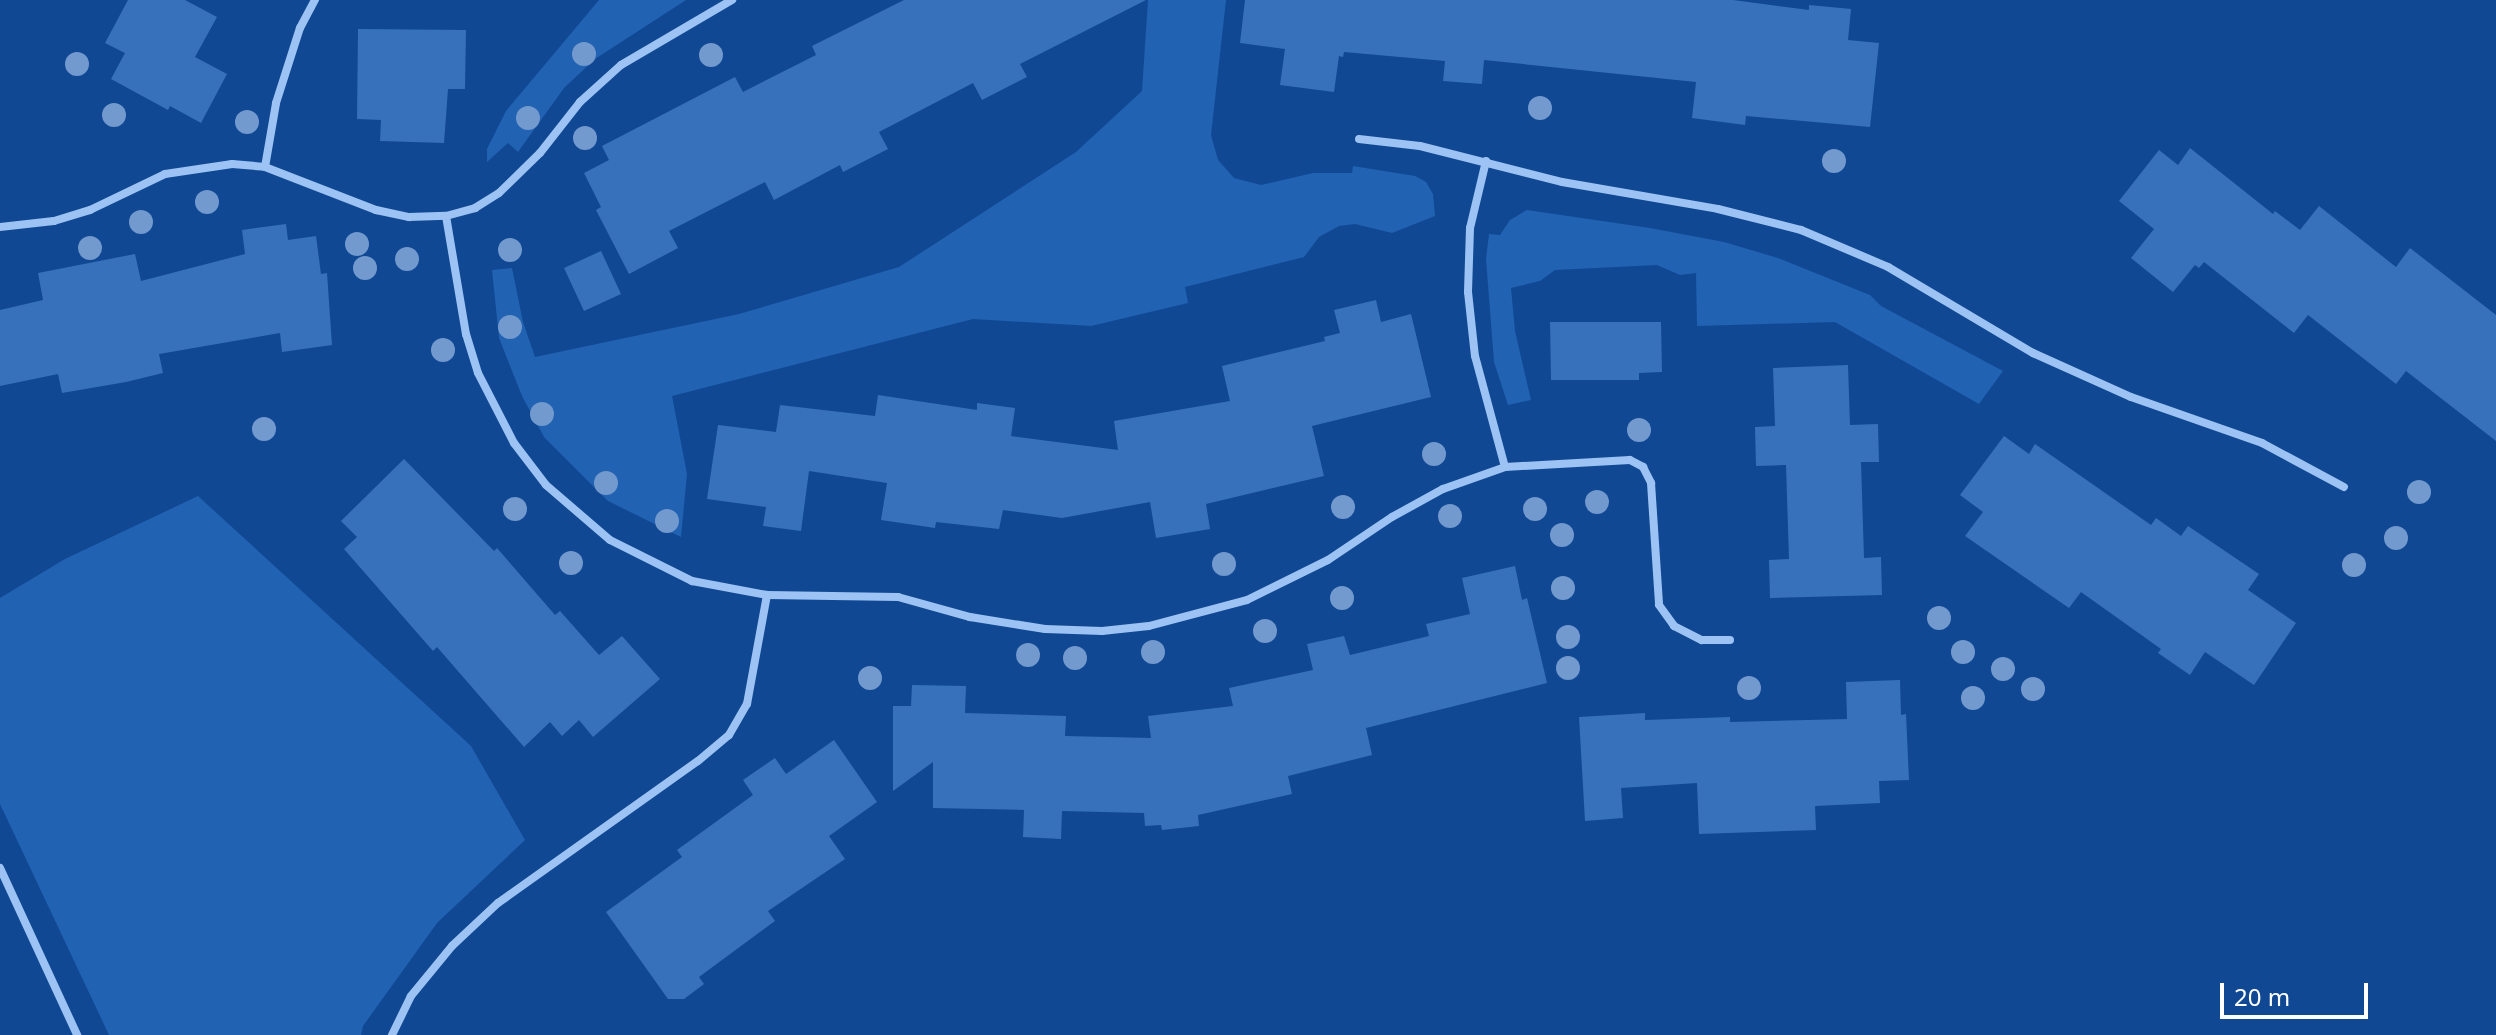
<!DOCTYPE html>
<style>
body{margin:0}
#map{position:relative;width:2496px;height:1035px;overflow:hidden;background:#104893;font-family:"Noto Sans",sans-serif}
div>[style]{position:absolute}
.green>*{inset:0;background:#2162b2}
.building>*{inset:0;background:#3871bb}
.street>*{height:8px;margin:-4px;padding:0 4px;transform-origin:4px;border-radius:4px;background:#9cc3f3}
.trees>*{width:24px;height:24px;margin:-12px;border-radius:50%;background:#739ace}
span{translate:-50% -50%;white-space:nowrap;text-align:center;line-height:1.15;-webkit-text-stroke:6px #104893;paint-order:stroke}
.scale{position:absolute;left:2220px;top:983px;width:148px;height:36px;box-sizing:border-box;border:4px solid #fff;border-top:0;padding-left:10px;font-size:24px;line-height:28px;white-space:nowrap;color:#fff;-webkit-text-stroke:6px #104893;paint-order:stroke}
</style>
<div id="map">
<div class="green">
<div style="clip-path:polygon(599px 0,686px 0,595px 59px,564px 88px,518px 152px,508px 143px,487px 162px,487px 149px,506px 111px)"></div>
<div style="clip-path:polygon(1148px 0,1226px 0,1211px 135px,1218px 160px,1234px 178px,1261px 185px,1313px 173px,1352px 173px,1353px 166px,1415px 176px,1426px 182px,1433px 194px,1435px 216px,1392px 233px,1355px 224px,1339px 226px,1319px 237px,1304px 257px,1185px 287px,1188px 303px,1091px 326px,973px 319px,672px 396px,687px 474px,681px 537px,608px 501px,544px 437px,522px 396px,499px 338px,492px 270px,512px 268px,523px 322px,535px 357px,739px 314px,899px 267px,1076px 152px,1142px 91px)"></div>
<div style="clip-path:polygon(1527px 210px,1650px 228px,1724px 242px,1778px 258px,1870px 295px,1881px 306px,2003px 371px,1979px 404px,1835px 322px,1697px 326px,1696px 273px,1680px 275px,1657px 265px,1555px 270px,1540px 281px,1511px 288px,1515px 331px,1531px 400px,1508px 405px,1494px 362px,1486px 259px,1489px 234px,1500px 235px,1510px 220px)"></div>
<div style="clip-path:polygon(198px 496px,471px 746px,525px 840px,437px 923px,363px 1026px,361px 1035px,109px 1035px,0 804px,0 598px,65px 559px)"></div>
</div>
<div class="building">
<div style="clip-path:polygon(128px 0,185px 0,217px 17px,195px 57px,227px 74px,201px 123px,170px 106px,168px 110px,111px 79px,125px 53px,105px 43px)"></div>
<div style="clip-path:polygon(904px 0,1146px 0,1020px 64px,1027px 77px,982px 100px,973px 83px,879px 132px,888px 149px,843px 172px,840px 165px,774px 200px,765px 182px,669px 231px,678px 248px,629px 274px,596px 210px,601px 207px,584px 173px,609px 160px,602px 146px,735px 77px,743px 92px,816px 55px,812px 46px)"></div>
<div style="clip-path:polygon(1245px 0,1733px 0,1809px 10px,1809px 5px,1851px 9px,1848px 40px,1879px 43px,1870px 127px,1746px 116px,1745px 125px,1692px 118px,1696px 82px,1484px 60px,1482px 84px,1443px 81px,1445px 61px,1344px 52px,1343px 57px,1339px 56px,1334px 92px,1280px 85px,1285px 49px,1240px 43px)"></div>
<div style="clip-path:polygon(358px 29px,466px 30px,465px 89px,448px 89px,444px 143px,380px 141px,381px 120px,357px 119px)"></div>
<div style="clip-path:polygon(2190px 148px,2273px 214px,2275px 211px,2300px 230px,2319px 206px,2396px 267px,2410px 248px,2496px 315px,2496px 441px,2406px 371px,2396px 384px,2308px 315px,2294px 333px,2204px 262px,2199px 268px,2195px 265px,2173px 292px,2131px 258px,2154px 229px,2119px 201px,2159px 150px,2178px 165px)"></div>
<div style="clip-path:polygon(286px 224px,288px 240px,316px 236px,321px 274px,327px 273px,332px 345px,282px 352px,280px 333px,159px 354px,163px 373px,126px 382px,62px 393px,58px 374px,0 386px,0 310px,43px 300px,38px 273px,135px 254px,141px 281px,245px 254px,242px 230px)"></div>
<div style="clip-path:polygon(601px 251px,621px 294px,584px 311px,564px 268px)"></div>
<div style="clip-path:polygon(1376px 300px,1381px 322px,1411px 314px,1431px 397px,1312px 426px,1324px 476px,1206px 504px,1210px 529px,1156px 538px,1150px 502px,1062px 518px,1003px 510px,999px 529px,936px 522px,935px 528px,881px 520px,887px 483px,809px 471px,801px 531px,763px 526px,766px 507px,707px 499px,718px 425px,776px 432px,780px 405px,875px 416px,878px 395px,977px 410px,977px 403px,1015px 408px,1011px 436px,1118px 450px,1114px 421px,1230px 401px,1222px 366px,1325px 341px,1324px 337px,1340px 333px,1334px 310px)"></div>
<div style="clip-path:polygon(1550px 322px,1661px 322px,1662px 372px,1639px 373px,1639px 380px,1551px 380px)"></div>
<div style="clip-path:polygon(1848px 365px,1850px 425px,1878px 424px,1879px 462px,1861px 462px,1864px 558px,1881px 557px,1882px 595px,1770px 598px,1769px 560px,1789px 559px,1786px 465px,1756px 466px,1755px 427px,1775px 426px,1773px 368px)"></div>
<div style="clip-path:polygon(2004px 436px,2029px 454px,2035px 444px,2151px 525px,2156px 518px,2181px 536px,2188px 526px,2259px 574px,2248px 590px,2296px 623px,2254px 685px,2205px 652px,2190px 675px,2158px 653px,2161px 649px,2081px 592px,2069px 608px,1965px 536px,1983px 512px,1960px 495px)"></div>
<div style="clip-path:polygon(404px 459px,494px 551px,497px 548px,555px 615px,560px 611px,599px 655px,622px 636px,660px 679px,593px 737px,579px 720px,562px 736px,550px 722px,524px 747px,437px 647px,433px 651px,344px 549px,357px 537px,341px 521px)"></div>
<div style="clip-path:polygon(1515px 566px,1522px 600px,1527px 598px,1547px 683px,1366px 728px,1372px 755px,1288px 776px,1292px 794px,1198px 815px,1199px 826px,1162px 830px,1161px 825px,1145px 826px,1144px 813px,1062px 811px,1061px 839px,1023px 837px,1024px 810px,933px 808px,933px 762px,893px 791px,893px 706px,911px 706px,912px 685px,966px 686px,965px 713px,1066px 716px,1065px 736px,1151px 738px,1148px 716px,1233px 706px,1229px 688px,1313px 670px,1307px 644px,1344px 636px,1350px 655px,1429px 636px,1426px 624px,1470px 614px,1462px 578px)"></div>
<div style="clip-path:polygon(1900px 680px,1901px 715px,1906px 714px,1909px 780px,1879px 781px,1880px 803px,1815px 806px,1816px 830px,1699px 834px,1697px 783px,1621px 788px,1623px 818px,1585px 821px,1579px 717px,1645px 713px,1645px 720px,1730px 717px,1730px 722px,1847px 719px,1846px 682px)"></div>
<div style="clip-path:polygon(834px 740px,877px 802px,829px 836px,845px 859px,768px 911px,775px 921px,699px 977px,704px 984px,684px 999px,668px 999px,606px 912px,682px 857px,677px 850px,753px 795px,743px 780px,775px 758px,786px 774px)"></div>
</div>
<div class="street">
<div style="left:1359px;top:139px;width:61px;rotate:6.5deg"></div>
<div style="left:1420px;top:146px;width:146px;rotate:14.2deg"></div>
<div style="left:1562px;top:182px;width:158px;rotate:9.8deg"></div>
<div style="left:1718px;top:209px;width:86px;rotate:14.2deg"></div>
<div style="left:1801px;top:230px;width:95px;rotate:23deg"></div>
<div style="left:1888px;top:267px;width:169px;rotate:30.7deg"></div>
<div style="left:2033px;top:353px;width:107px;rotate:24.2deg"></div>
<div style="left:2131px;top:397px;width:139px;rotate:19.3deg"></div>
<div style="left:2262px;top:443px;width:93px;rotate:28.2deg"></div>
<div style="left:1486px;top:161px;width:69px;rotate:103.4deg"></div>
<div style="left:1470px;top:228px;width:64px;rotate:91.8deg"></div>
<div style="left:1468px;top:292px;width:64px;rotate:83.8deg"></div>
<div style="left:1475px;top:356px;width:115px;rotate:74.9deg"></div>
<div style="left:265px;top:167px;width:65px;rotate:-80.2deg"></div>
<div style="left:276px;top:103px;width:79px;rotate:-72.3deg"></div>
<div style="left:300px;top:28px;width:32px;rotate:-62deg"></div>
<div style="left:446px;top:216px;width:120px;rotate:80.4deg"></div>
<div style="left:466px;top:334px;width:41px;rotate:72.9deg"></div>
<div style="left:478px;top:373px;width:79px;rotate:62.8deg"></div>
<div style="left:514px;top:443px;width:53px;rotate:52.7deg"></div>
<div style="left:546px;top:485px;width:84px;rotate:40.7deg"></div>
<div style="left:610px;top:540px;width:92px;rotate:26.6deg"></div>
<div style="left:692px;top:581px;width:76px;rotate:10.6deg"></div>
<div style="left:767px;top:595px;width:131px;rotate:0.9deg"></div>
<div style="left:898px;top:597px;width:75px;rotate:15.5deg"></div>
<div style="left:970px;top:617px;width:76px;rotate:9.1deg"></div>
<div style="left:1045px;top:629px;width:57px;rotate:2deg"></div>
<div style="left:1102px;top:631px;width:47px;rotate:-6.1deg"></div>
<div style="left:1149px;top:626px;width:101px;rotate:-14.9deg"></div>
<div style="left:1247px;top:600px;width:90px;rotate:-26.3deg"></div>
<div style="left:1328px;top:560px;width:77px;rotate:-33.9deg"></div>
<div style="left:1392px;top:517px;width:58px;rotate:-28.8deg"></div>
<div style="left:1443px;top:489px;width:66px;rotate:-19.5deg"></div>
<div style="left:1505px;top:467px;width:125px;rotate:-3.2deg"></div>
<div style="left:1630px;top:460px;width:15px;rotate:28deg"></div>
<div style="left:1643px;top:467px;width:18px;rotate:63deg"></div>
<div style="left:1651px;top:483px;width:122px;rotate:86.2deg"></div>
<div style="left:1659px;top:605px;width:26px;rotate:54deg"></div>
<div style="left:1674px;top:626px;width:31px;rotate:27deg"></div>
<div style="left:1702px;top:640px;width:28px"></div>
<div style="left:0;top:227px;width:54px;rotate:-6.3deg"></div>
<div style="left:54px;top:221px;width:38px;rotate:-17deg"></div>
<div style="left:90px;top:210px;width:83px;rotate:-25.6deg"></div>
<div style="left:165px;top:174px;width:68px;rotate:-8.5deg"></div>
<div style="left:232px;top:164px;width:33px;rotate:5deg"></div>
<div style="left:265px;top:167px;width:119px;rotate:21.2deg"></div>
<div style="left:376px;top:210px;width:34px;rotate:12deg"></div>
<div style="left:409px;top:217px;width:37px;rotate:-2deg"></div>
<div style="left:446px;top:216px;width:30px;rotate:-15deg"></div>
<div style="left:475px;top:208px;width:28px;rotate:-32deg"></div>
<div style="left:499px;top:193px;width:57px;rotate:-44.3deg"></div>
<div style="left:540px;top:153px;width:65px;rotate:-51.9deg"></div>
<div style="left:580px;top:102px;width:55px;rotate:-42.1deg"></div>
<div style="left:621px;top:65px;width:129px;rotate:-30.4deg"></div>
<div style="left:0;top:868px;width:184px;rotate:65.2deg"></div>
<div style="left:392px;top:1035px;width:43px;rotate:-64deg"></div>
<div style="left:411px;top:996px;width:65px;rotate:-50.6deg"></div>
<div style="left:452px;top:946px;width:63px;rotate:-43.1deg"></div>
<div style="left:498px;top:903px;width:245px;rotate:-35.4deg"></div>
<div style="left:698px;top:761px;width:40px;rotate:-40deg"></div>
<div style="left:729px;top:735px;width:36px;rotate:-60deg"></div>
<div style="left:747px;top:704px;width:111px;rotate:-79.6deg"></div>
</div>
<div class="trees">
<div style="left:584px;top:54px"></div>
<div style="left:711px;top:55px"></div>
<div style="left:77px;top:64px"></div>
<div style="left:1540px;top:108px"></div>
<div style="left:114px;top:115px"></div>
<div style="left:528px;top:118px"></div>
<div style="left:247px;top:122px"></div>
<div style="left:585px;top:138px"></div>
<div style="left:1834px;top:161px"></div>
<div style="left:207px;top:202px"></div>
<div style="left:141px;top:222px"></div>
<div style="left:357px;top:244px"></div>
<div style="left:90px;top:248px"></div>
<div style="left:510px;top:250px"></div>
<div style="left:407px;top:259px"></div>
<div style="left:365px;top:268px"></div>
<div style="left:510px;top:327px"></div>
<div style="left:443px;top:350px"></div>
<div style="left:542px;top:414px"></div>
<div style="left:264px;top:429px"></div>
<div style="left:1639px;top:430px"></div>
<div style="left:1434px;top:454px"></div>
<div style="left:606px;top:483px"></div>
<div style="left:2419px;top:492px"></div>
<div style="left:1597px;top:502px"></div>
<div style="left:1343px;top:507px"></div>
<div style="left:515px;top:509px"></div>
<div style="left:1535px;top:509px"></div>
<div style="left:1450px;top:516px"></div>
<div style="left:667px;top:521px"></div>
<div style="left:1562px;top:535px"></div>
<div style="left:2396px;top:538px"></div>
<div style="left:571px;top:563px"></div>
<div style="left:1224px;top:564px"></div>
<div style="left:2354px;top:565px"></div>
<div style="left:1563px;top:588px"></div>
<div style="left:1342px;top:598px"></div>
<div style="left:1939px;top:618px"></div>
<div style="left:1265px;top:631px"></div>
<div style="left:1568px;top:637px"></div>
<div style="left:1153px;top:652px"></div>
<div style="left:1963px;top:652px"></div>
<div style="left:1028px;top:655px"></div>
<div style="left:1075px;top:658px"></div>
<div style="left:1568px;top:668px"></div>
<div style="left:2003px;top:669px"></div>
<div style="left:870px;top:678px"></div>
<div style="left:1749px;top:688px"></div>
<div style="left:2033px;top:689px"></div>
<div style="left:1973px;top:698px"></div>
</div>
<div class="scale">20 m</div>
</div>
